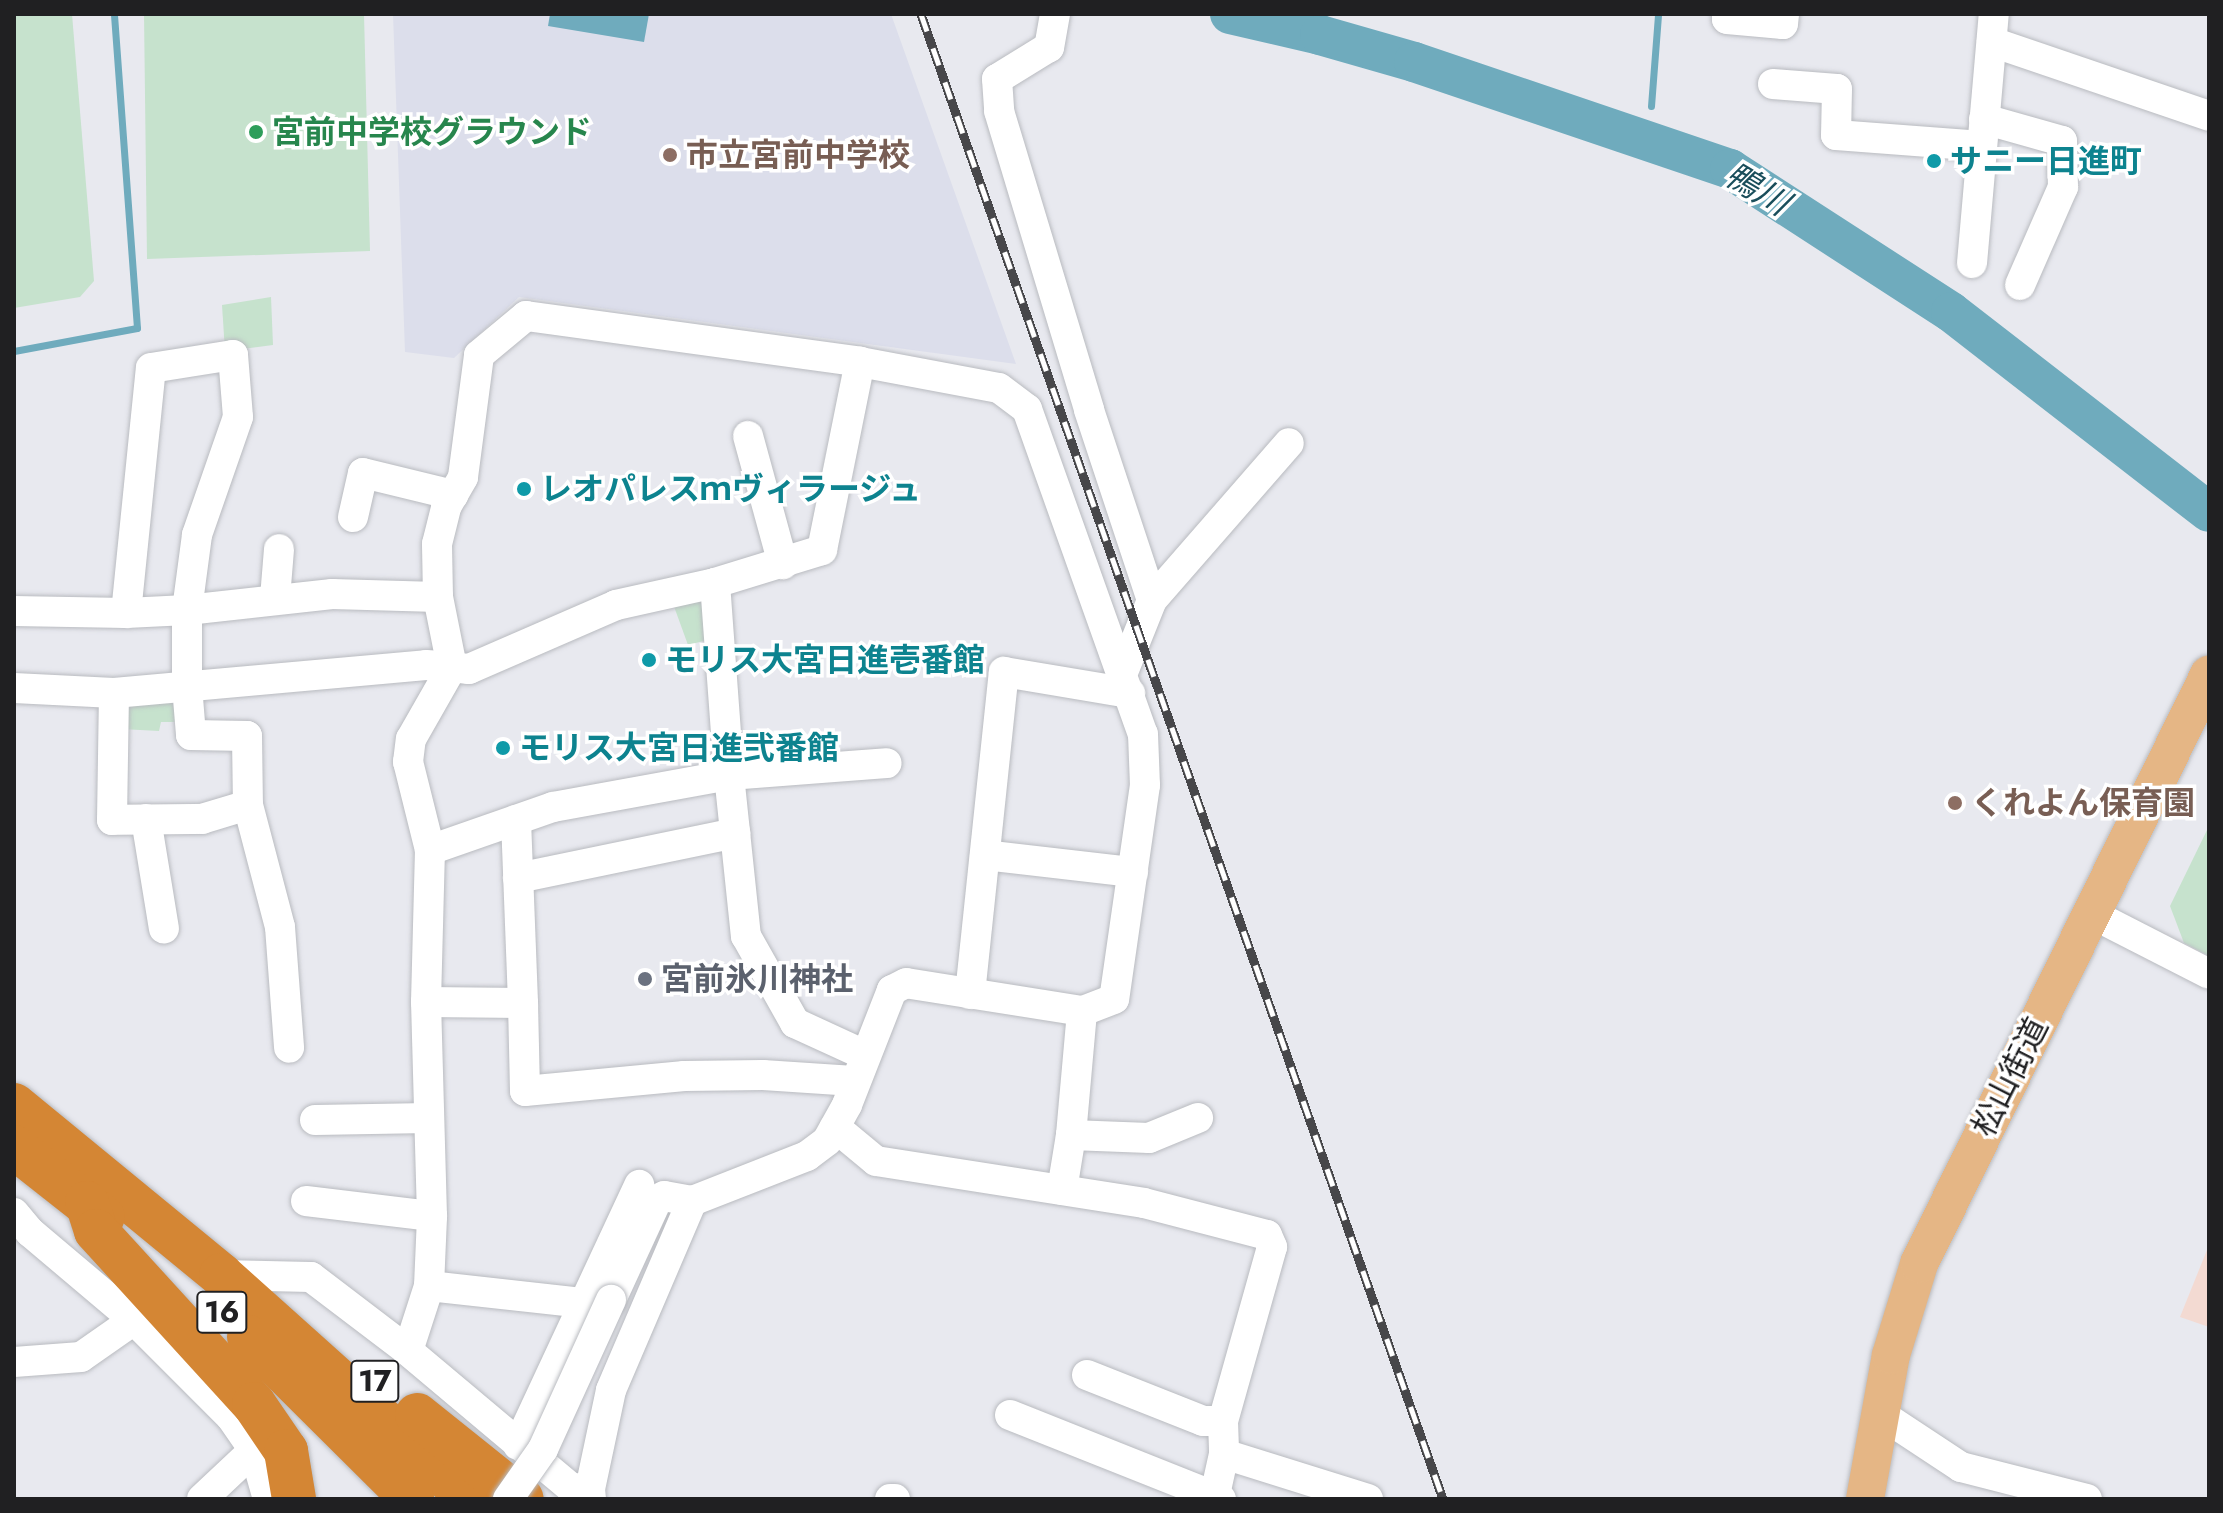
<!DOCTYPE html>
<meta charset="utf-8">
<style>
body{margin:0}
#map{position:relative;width:2223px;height:1513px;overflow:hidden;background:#e8e9ef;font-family:Jost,"Noto Sans JP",sans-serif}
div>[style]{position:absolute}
.built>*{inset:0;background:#dcdeeb}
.medical>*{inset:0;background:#f3dad2}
.green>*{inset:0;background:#c6e2cd}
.water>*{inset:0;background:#6fabbd}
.stream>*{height:7px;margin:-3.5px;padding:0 3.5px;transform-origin:3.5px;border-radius:3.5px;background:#6fabbd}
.river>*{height:40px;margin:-20px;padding:0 20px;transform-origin:20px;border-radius:20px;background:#6fabbd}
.roads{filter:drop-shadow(0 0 2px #b9bbc0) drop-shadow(0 0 2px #b9bbc0)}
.minor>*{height:30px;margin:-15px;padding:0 15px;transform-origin:15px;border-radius:15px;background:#fff}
.major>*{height:38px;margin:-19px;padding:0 19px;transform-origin:19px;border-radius:19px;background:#e5b685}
.highway>*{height:44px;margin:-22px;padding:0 22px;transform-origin:22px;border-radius:22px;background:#d48634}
.rail>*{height:9px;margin-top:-4.5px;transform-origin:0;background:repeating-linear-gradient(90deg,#fff 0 18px,#47474a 0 36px);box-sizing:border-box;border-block:2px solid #47474a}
.bridges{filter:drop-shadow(0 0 2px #b9bbc0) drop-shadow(0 0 2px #b9bbc0)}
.minor-bridge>*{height:30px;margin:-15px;padding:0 15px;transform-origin:15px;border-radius:15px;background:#fff}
.dots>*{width:22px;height:22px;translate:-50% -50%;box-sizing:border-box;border:4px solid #fff;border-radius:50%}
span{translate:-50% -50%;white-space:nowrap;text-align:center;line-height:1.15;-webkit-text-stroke:7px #fff;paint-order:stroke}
.shield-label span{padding:2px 6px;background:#fff;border:2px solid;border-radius:6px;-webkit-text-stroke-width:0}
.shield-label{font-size:30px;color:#202022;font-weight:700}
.leisure-label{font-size:32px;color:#27864d;font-weight:700}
.left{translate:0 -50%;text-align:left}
.education-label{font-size:32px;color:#785e54;font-weight:700}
.culture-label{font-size:32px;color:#0d838f;font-weight:700}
.worship-label{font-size:32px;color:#5b616d;font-weight:700}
.street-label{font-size:32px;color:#202022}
.water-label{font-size:34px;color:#1a4e5b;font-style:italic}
.frame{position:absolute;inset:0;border:16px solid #202022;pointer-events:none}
</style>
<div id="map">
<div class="built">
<div style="clip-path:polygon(393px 14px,891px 14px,1016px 364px,519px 297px,454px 358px,405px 352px)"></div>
</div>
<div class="medical">
<div style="clip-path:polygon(2209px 1245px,2209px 1327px,2180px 1317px)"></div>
</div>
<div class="green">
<div style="clip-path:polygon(14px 14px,72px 14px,94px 281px,80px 297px,14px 308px)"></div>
<div style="clip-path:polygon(144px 14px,364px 14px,370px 251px,147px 259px)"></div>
<div style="clip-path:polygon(271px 297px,273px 345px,225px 351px,222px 305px)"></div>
<div style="clip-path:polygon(710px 593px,711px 639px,688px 645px,672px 601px)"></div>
<div style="clip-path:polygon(185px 693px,186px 722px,161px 722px,159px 731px,121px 729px,120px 695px)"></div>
<div style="clip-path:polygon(2209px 826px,2209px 956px,2184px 943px,2170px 906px)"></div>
</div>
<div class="water">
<div style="clip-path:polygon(550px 14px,649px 14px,644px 42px,548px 26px)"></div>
</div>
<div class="stream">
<div style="left:1651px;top:106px;width:92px;rotate:-85.6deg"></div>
<div style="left:14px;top:351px;width:125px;rotate:-10.6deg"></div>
<div style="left:137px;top:328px;width:315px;rotate:-94.2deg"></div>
</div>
<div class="river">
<div style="left:1230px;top:14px;width:92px;rotate:13.1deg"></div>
<div style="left:1320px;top:35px;width:98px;rotate:16deg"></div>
<div style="left:1414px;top:62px;width:334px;rotate:18.7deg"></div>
<div style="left:1730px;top:169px;width:263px;rotate:32.9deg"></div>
<div style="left:1951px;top:312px;width:326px;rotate:37.8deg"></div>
</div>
<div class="roads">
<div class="minor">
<div style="left:1055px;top:14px;width:34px;rotate:100deg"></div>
<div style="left:1049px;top:47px;width:61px;rotate:148.4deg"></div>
<div style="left:997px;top:79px;width:32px;rotate:86deg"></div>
<div style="left:999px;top:111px;width:312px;rotate:73.2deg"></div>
<div style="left:1089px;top:410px;width:200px;rotate:71.7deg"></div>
<div style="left:1152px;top:600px;width:78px;rotate:111.9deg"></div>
<div style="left:1727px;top:14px;width:5px;rotate:90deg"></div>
<div style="left:1727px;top:19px;width:56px;rotate:5.1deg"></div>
<div style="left:1783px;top:24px;width:10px;rotate:-84deg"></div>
<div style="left:1992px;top:42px;width:229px;rotate:18.8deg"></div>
<div style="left:1773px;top:84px;width:64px;rotate:4.5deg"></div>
<div style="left:1837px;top:89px;width:46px;rotate:91.2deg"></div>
<div style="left:1836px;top:135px;width:146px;rotate:4.3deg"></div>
<div style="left:1984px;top:119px;width:81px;rotate:15.8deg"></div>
<div style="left:2062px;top:141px;width:46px;rotate:88.8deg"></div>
<div style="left:2063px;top:187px;width:107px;rotate:113.7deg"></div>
<div style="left:1972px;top:263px;width:250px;rotate:-85deg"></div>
<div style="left:748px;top:436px;width:133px;rotate:74.7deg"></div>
<div style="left:353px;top:517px;width:45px;rotate:-77.2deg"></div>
<div style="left:363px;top:473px;width:93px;rotate:13.7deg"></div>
<div style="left:715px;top:583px;width:193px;rotate:85.8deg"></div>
<div style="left:729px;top:775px;width:162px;rotate:84deg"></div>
<div style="left:746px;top:936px;width:100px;rotate:60.6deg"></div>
<div style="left:795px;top:1023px;width:77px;rotate:24.6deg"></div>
<div style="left:275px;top:598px;width:49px;rotate:-85.3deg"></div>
<div style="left:1152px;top:600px;width:208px;rotate:-48.9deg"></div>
<div style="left:14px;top:611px;width:112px;rotate:1deg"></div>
<div style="left:126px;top:613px;width:246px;rotate:-84.2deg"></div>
<div style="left:151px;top:368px;width:83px;rotate:-9deg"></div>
<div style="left:233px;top:355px;width:62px;rotate:85.4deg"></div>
<div style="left:238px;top:417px;width:125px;rotate:109.2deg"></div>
<div style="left:197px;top:535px;width:76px;rotate:97.6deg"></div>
<div style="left:187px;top:610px;width:76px;rotate:90deg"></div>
<div style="left:187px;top:686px;width:49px;rotate:85.3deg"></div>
<div style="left:191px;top:735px;width:56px;rotate:1deg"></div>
<div style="left:247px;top:736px;width:69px;rotate:89.2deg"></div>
<div style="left:248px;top:805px;width:48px;rotate:163.1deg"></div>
<div style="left:202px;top:819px;width:90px;rotate:179.4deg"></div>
<div style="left:112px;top:820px;width:127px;rotate:-89.1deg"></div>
<div style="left:126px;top:613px;width:61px;rotate:-2.8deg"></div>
<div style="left:187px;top:610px;width:146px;rotate:-6.3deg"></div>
<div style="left:332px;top:594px;width:106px;rotate:1.6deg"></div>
<div style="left:14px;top:688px;width:100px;rotate:2.9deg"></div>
<div style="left:114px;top:693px;width:313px;rotate:-5.1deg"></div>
<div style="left:426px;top:665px;width:26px;rotate:4deg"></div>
<div style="left:452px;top:667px;width:71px;rotate:-101.3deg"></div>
<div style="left:438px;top:597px;width:53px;rotate:-91.1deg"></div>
<div style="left:437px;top:544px;width:38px;rotate:-76deg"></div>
<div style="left:446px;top:507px;width:34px;rotate:-60deg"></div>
<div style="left:463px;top:477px;width:123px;rotate:-82.5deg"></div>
<div style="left:479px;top:355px;width:61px;rotate:-39.7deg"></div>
<div style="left:526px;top:316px;width:337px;rotate:7.8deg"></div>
<div style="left:860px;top:362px;width:141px;rotate:10.6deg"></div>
<div style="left:999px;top:388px;width:35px;rotate:37deg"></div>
<div style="left:1027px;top:409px;width:345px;rotate:70.4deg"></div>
<div style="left:1143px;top:734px;width:51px;rotate:87.8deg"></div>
<div style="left:1145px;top:785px;width:216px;rotate:98.2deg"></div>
<div style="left:1114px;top:999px;width:34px;rotate:159deg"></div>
<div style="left:1082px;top:1011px;width:178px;rotate:-171deg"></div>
<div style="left:906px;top:983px;width:16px;rotate:153deg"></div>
<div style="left:892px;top:990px;width:123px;rotate:111.4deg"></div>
<div style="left:847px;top:1105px;width:41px;rotate:119.1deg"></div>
<div style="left:827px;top:1141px;width:25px;rotate:143deg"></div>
<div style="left:807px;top:1156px;width:123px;rotate:158.6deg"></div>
<div style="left:692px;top:1201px;width:28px;rotate:-170deg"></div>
<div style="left:664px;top:1196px;width:8px;rotate:150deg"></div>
<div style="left:657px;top:1200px;width:110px;rotate:114.7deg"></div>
<div style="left:248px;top:805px;width:126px;rotate:75.3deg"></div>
<div style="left:280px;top:927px;width:121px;rotate:85.7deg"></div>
<div style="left:146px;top:819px;width:111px;rotate:80.7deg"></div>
<div style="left:516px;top:820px;width:183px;rotate:87.8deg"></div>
<div style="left:430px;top:850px;width:130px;rotate:-19.3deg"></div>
<div style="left:553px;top:807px;width:179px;rotate:-10.3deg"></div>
<div style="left:729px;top:775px;width:158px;rotate:-4.3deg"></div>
<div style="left:985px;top:855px;width:149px;rotate:6.6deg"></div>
<div style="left:518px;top:878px;width:222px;rotate:-11.7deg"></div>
<div style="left:2092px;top:914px;width:131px;rotate:27.1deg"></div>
<div style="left:970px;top:994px;width:324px;rotate:-84deg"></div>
<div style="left:1004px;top:672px;width:128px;rotate:9.5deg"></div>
<div style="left:426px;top:1002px;width:97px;rotate:0.6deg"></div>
<div style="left:523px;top:1003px;width:88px;rotate:88.7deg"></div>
<div style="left:525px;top:1091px;width:160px;rotate:-5.4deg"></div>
<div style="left:684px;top:1076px;width:79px;rotate:-0.7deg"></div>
<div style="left:763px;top:1075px;width:91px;rotate:3.8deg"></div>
<div style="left:315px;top:1120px;width:114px;rotate:-1deg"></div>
<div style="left:835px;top:1127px;width:53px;rotate:39.7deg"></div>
<div style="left:876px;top:1161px;width:271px;rotate:8.9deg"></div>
<div style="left:1144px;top:1203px;width:127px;rotate:14.6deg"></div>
<div style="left:1267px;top:1235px;width:13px;rotate:67deg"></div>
<div style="left:1272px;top:1247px;width:181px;rotate:105.7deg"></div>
<div style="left:1223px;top:1421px;width:33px;rotate:88deg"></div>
<div style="left:1224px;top:1454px;width:46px;rotate:102.5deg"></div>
<div style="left:1071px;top:1135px;width:78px;rotate:2.2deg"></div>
<div style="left:1149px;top:1138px;width:53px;rotate:-22.2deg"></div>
<div style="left:1062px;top:1190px;width:56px;rotate:-80.7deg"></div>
<div style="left:1071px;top:1135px;width:124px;rotate:-84.9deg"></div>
<div style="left:306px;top:1201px;width:127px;rotate:6.8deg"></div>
<div style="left:14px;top:1213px;width:25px;rotate:50deg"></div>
<div style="left:30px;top:1232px;width:136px;rotate:40.2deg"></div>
<div style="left:134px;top:1320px;width:137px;rotate:45deg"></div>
<div style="left:231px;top:1417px;width:40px;rotate:55.1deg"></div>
<div style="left:254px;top:1450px;width:51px;rotate:74.1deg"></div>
<div style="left:221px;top:1275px;width:90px;rotate:1.3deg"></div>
<div style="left:311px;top:1277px;width:122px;rotate:37.3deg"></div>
<div style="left:408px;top:1351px;width:213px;rotate:40deg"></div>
<div style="left:571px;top:1488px;width:19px;rotate:3deg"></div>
<div style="left:429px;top:1286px;width:156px;rotate:6.3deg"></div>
<div style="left:408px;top:1351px;width:68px;rotate:-72.1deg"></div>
<div style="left:429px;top:1286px;width:70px;rotate:-87.5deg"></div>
<div style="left:432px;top:1216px;width:214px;rotate:-91.6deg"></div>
<div style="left:426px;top:1002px;width:152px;rotate:-88.5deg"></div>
<div style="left:430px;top:850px;width:91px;rotate:-104deg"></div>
<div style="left:408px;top:762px;width:23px;rotate:-83deg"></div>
<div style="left:411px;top:739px;width:83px;rotate:-60.3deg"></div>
<div style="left:452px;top:667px;width:17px;rotate:7deg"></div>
<div style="left:469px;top:669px;width:160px;rotate:-23.5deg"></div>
<div style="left:616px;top:605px;width:101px;rotate:-12.5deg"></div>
<div style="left:715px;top:583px;width:112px;rotate:-17.1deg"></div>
<div style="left:822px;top:550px;width:192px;rotate:-78.6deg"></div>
<div style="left:14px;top:1362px;width:67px;rotate:-4.3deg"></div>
<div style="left:81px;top:1357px;width:65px;rotate:-34.9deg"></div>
<div style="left:1087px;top:1375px;width:125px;rotate:21.6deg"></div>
<div style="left:1203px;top:1421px;width:20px"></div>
<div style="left:1879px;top:1413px;width:98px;rotate:33.4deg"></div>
<div style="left:1961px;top:1467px;width:130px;rotate:14.3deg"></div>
<div style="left:1010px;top:1415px;width:227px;rotate:21.7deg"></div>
<div style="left:518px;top:1445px;width:287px;rotate:-65deg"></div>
<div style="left:1224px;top:1454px;width:151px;rotate:17.4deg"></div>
<div style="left:202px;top:1499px;width:71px;rotate:-43.3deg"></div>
<div style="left:591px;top:1499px;width:10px;rotate:-96deg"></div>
<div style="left:590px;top:1489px;width:101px;rotate:-78deg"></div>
<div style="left:611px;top:1390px;width:206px;rotate:-66.8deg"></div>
<div style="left:890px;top:1499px;width:5px"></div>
</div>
<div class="major">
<div style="left:1865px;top:1499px;width:146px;rotate:-79.8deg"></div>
<div style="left:1891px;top:1355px;width:95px;rotate:-72.9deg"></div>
<div style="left:1919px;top:1264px;width:657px;rotate:-63.79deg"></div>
</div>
<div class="highway">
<div style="left:14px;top:1105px;width:268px;rotate:39.4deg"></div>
<div style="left:221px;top:1275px;width:336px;rotate:41.9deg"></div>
<div style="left:14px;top:1147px;width:113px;rotate:38.2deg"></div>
<div style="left:87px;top:1203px;width:29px;rotate:72deg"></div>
<div style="left:96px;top:1231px;width:234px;rotate:47.6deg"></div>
<div style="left:254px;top:1404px;width:57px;rotate:55.8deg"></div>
<div style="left:286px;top:1451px;width:49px;rotate:80.5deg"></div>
<div style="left:249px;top:1337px;width:230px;rotate:44.8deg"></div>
<div style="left:417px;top:1415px;width:134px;rotate:38.7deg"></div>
</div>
</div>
<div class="rail">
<div style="left:921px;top:14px;width:1574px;rotate:70.63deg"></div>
</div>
<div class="bridges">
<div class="minor-bridge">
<div style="left:508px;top:1499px;width:61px;rotate:-55deg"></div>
<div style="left:543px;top:1449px;width:164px;rotate:-65.5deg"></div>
</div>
</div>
<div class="dots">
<div style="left:256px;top:132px;background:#2e9e5b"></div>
<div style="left:670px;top:155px;background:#8d6e63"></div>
<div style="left:1934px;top:161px;background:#0f9aa8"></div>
<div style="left:524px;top:489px;background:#0f9aa8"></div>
<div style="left:649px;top:660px;background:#0f9aa8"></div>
<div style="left:503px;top:748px;background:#0f9aa8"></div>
<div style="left:1955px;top:803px;background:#8d6e63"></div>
<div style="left:645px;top:979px;background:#6b7280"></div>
</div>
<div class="shield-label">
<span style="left:222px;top:1312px">16</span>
<span style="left:375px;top:1381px">17</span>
</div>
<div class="leisure-label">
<span class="left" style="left:272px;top:132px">宮前中学校グラウンド</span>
</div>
<div class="education-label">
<span class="left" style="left:686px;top:155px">市立宮前中学校</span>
<span class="left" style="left:1971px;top:803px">くれよん保育園</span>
</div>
<div class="culture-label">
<span class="left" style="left:1950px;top:161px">サニー日進町</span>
<span class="left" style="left:540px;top:489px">レオパレスｍヴィラージュ</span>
<span class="left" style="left:665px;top:660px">モリス大宮日進壱番館</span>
<span class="left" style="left:519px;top:748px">モリス大宮日進弐番館</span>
</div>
<div class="worship-label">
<span class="left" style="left:661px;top:979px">宮前氷川神社</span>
</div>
<div class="street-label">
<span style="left:2010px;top:1077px;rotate:-63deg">松山街道</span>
</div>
<div class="water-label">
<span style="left:1757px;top:189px;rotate:31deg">鴨川</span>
</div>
<div class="frame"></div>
</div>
